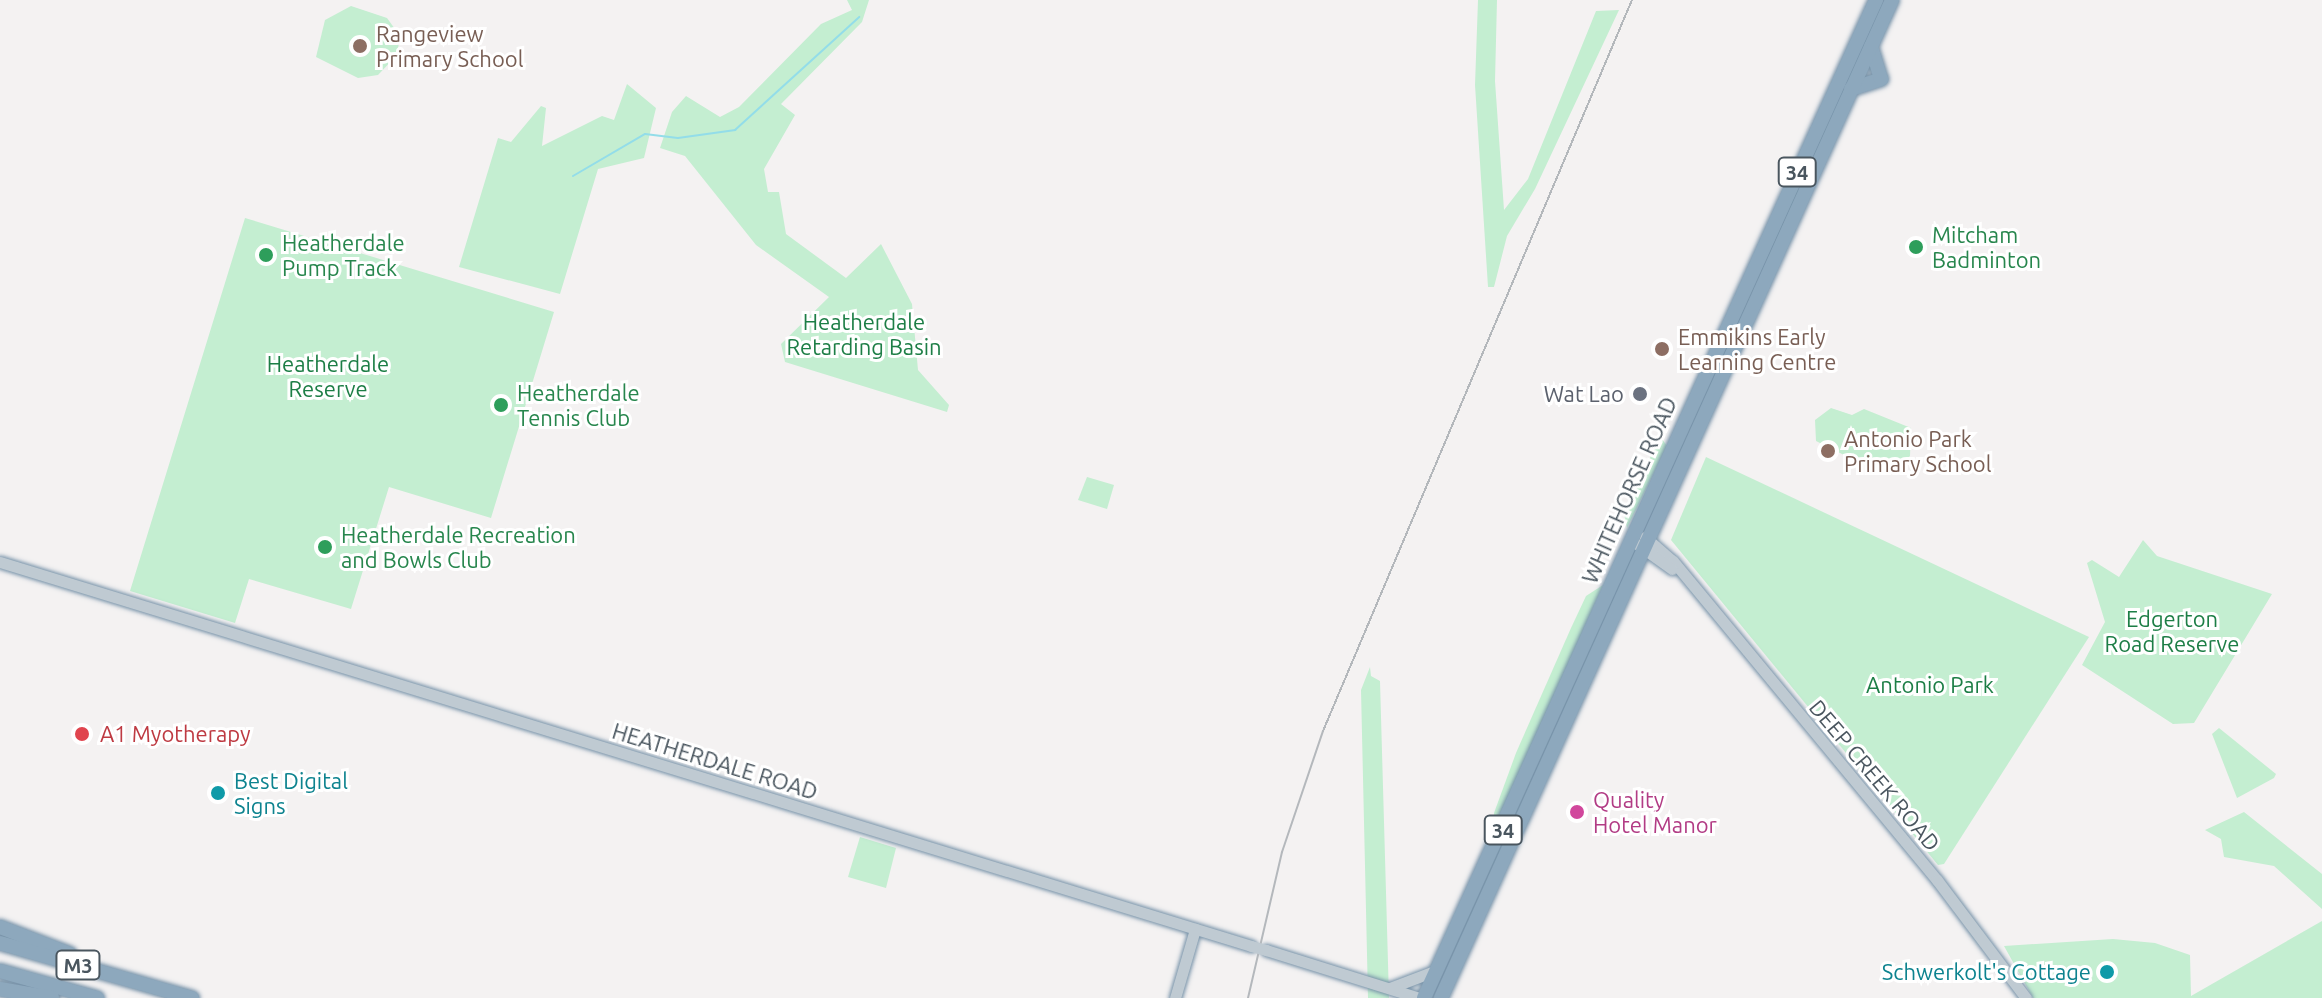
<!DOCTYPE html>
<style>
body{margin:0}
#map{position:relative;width:2322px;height:998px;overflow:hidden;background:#f4f2f2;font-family:Ubuntu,sans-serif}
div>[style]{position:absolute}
.green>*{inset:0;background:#c4eed1}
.stream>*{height:2px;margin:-1px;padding:0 1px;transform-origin:1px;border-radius:1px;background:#93dde9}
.roads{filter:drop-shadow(0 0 2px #7893a9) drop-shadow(0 0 2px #7893a9)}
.secondary>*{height:11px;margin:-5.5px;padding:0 5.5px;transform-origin:5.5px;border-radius:5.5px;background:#bfcad2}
.highway>*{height:14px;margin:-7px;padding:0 7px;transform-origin:7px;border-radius:7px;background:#8da8bd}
.rail>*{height:2px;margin:-1px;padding:0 1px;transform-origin:1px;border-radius:1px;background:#b4b8bc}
.secondary-bridge>*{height:11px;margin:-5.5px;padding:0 5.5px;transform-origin:5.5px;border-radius:5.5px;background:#bfcad2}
.dots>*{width:22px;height:22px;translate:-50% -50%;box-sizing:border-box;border:4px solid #fff;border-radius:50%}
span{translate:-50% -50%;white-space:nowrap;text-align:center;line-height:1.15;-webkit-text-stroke:6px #fff;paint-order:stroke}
.shield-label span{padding:2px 6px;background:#fff;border:2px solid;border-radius:6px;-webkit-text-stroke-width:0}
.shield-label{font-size:20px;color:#4a565f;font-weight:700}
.education-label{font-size:22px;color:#785e54}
.left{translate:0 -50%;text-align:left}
.leisure-label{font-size:22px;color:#27864d}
.park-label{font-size:22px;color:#1d7e46}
.worship-label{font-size:22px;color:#5b616d}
.right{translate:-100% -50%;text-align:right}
.street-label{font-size:22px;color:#4a565f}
.health-label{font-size:22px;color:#be3a42}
.culture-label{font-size:22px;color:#0d838f}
.hotel-label{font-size:22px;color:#b23c85}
</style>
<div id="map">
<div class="green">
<div style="clip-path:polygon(847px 0,869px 0,862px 22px,781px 104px,795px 115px,764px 169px,768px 192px,779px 192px,786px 234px,846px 278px,881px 244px,912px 304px,918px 370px,949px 405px,947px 412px,785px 362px,781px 344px,829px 297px,756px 245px,685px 156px,660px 148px,672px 112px,686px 96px,720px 117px,739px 107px,821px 24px,852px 10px)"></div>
<div style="clip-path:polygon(1478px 0,1497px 0,1495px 81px,1504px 210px,1528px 179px,1596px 11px,1619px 10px,1535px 189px,1507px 236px,1494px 287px,1488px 287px,1475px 85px)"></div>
<div style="clip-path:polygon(351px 6px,387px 18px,400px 36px,397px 55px,378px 75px,358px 78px,316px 57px,325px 20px)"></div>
<div style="clip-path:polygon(627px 84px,656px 108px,644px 158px,598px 169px,560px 294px,459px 267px,498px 138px,511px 142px,541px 106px,546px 108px,542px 146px,602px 116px,614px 120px)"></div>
<div style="clip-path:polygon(245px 218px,554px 312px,491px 518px,389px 487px,351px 609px,249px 579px,235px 623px,130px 591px)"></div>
<div style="clip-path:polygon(1831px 408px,1852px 415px,1864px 409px,1911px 428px,1910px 456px,1894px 472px,1864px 465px,1816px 441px,1815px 420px)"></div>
<div style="clip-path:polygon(1660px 436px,1667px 446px,1627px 528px,1624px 514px)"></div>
<div style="clip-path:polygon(1706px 457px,2089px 637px,1944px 864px,1938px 865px,1671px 540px)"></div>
<div style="clip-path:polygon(1087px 477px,1114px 485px,1107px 509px,1078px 500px)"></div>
<div style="clip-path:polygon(2143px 540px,2157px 556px,2272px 594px,2194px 723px,2173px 724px,2082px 665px,2105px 622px,2087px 563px,2092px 560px,2119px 577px)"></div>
<div style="clip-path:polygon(1603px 585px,1533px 745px,1495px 826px,1494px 813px,1516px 753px,1571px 628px,1586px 596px)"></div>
<div style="clip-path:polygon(1370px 667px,1371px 676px,1380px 681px,1389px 998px,1368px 998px,1361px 690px)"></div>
<div style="clip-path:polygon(2219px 728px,2276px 774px,2274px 778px,2237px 798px,2212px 734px)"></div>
<div style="clip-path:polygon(2244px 812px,2322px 874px,2322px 909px,2274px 866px,2224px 857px,2221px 839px,2205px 830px)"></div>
<div style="clip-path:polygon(860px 837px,896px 848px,886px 888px,848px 877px)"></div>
<div style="clip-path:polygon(2322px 921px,2322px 998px,2033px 998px,2004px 946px,2113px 939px,2155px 943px,2190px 955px,2191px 996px)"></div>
</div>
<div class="stream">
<div style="left:573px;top:176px;width:83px;rotate:-30.3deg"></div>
<div style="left:645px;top:134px;width:33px;rotate:7deg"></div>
<div style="left:678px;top:138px;width:58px;rotate:-8deg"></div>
<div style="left:735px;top:130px;width:168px;rotate:-42.3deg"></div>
</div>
<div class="roads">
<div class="secondary">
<div style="left:1645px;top:537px;width:37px;rotate:41deg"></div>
<div style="left:1673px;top:561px;width:414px;rotate:50.4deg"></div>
<div style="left:1937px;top:880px;width:148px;rotate:53deg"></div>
<div style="left:1637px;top:544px;width:43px;rotate:35.5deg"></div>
<div style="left:0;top:562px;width:1309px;rotate:17.06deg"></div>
<div style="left:1266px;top:950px;width:160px;rotate:17.4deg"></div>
<div style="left:1390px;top:988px;width:50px;rotate:-21deg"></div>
<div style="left:1175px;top:998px;width:72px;rotate:-73.8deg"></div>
</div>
<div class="highway">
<div style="left:1851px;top:89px;width:32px;rotate:-18deg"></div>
<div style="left:1881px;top:79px;width:34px;rotate:-107deg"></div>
<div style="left:0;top:927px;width:75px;rotate:21.1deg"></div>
<div style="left:0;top:943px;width:200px;rotate:16deg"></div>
<div style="left:0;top:971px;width:101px;rotate:15.6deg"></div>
<div style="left:0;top:989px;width:53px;rotate:9.8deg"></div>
<div style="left:1424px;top:998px;width:1096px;rotate:-65.63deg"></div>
<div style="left:1441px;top:998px;width:1095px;rotate:-65.68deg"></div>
</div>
</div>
<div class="rail">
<div style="left:1248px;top:998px;width:150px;rotate:-76.9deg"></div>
<div style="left:1282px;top:852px;width:128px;rotate:-71.3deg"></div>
<div style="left:1323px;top:731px;width:794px;rotate:-67.09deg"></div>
</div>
<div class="secondary-bridge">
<div style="left:1251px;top:946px;width:16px;rotate:15deg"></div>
</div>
<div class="dots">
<div style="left:360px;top:46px;background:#8d6e63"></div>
<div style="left:1916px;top:247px;background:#2e9e5b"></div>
<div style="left:266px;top:255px;background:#2e9e5b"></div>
<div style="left:1662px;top:349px;background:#8d6e63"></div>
<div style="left:1640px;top:394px;background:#6b7280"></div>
<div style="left:501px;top:405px;background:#2e9e5b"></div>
<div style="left:1828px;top:451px;background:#8d6e63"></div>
<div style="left:325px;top:547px;background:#2e9e5b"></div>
<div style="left:82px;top:734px;background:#e0444e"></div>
<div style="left:218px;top:793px;background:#0f9aa8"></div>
<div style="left:1577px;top:812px;background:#d1479c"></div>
<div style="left:2107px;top:972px;background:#0f9aa8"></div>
</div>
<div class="shield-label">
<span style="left:1797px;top:172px">34</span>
<span style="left:1503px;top:830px">34</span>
<span style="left:78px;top:965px">M3</span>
</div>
<div class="education-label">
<span class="left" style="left:376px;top:46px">Rangeview<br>Primary School</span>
<span class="left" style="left:1678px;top:349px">Emmikins Early<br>Learning Centre</span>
<span class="left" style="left:1844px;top:451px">Antonio Park<br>Primary School</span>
</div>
<div class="leisure-label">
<span class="left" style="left:1932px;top:247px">Mitcham<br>Badminton</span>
<span class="left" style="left:282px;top:255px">Heatherdale<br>Pump Track</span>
<span class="left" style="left:517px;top:405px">Heatherdale<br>Tennis Club</span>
<span class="left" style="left:341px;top:547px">Heatherdale Recreation<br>and Bowls Club</span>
</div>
<div class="park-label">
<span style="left:864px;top:334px">Heatherdale<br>Retarding Basin</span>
<span style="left:328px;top:376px">Heatherdale<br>Reserve</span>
<span style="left:2172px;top:631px">Edgerton<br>Road Reserve</span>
<span style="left:1930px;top:685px">Antonio Park</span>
</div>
<div class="worship-label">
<span class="right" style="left:1624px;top:394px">Wat Lao</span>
</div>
<div class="street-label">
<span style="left:1629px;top:490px;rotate:-66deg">WHITEHORSE ROAD</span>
<span style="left:715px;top:761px;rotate:17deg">HEATHERDALE ROAD</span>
<span style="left:1875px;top:775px;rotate:50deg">DEEP CREEK ROAD</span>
</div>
<div class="health-label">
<span class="left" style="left:100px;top:734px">A1 Myotherapy</span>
</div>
<div class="culture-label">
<span class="left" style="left:234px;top:793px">Best Digital<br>Signs</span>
<span class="right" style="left:2091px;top:972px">Schwerkolt's Cottage</span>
</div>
<div class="hotel-label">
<span class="left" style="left:1593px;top:812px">Quality<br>Hotel Manor</span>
</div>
</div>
